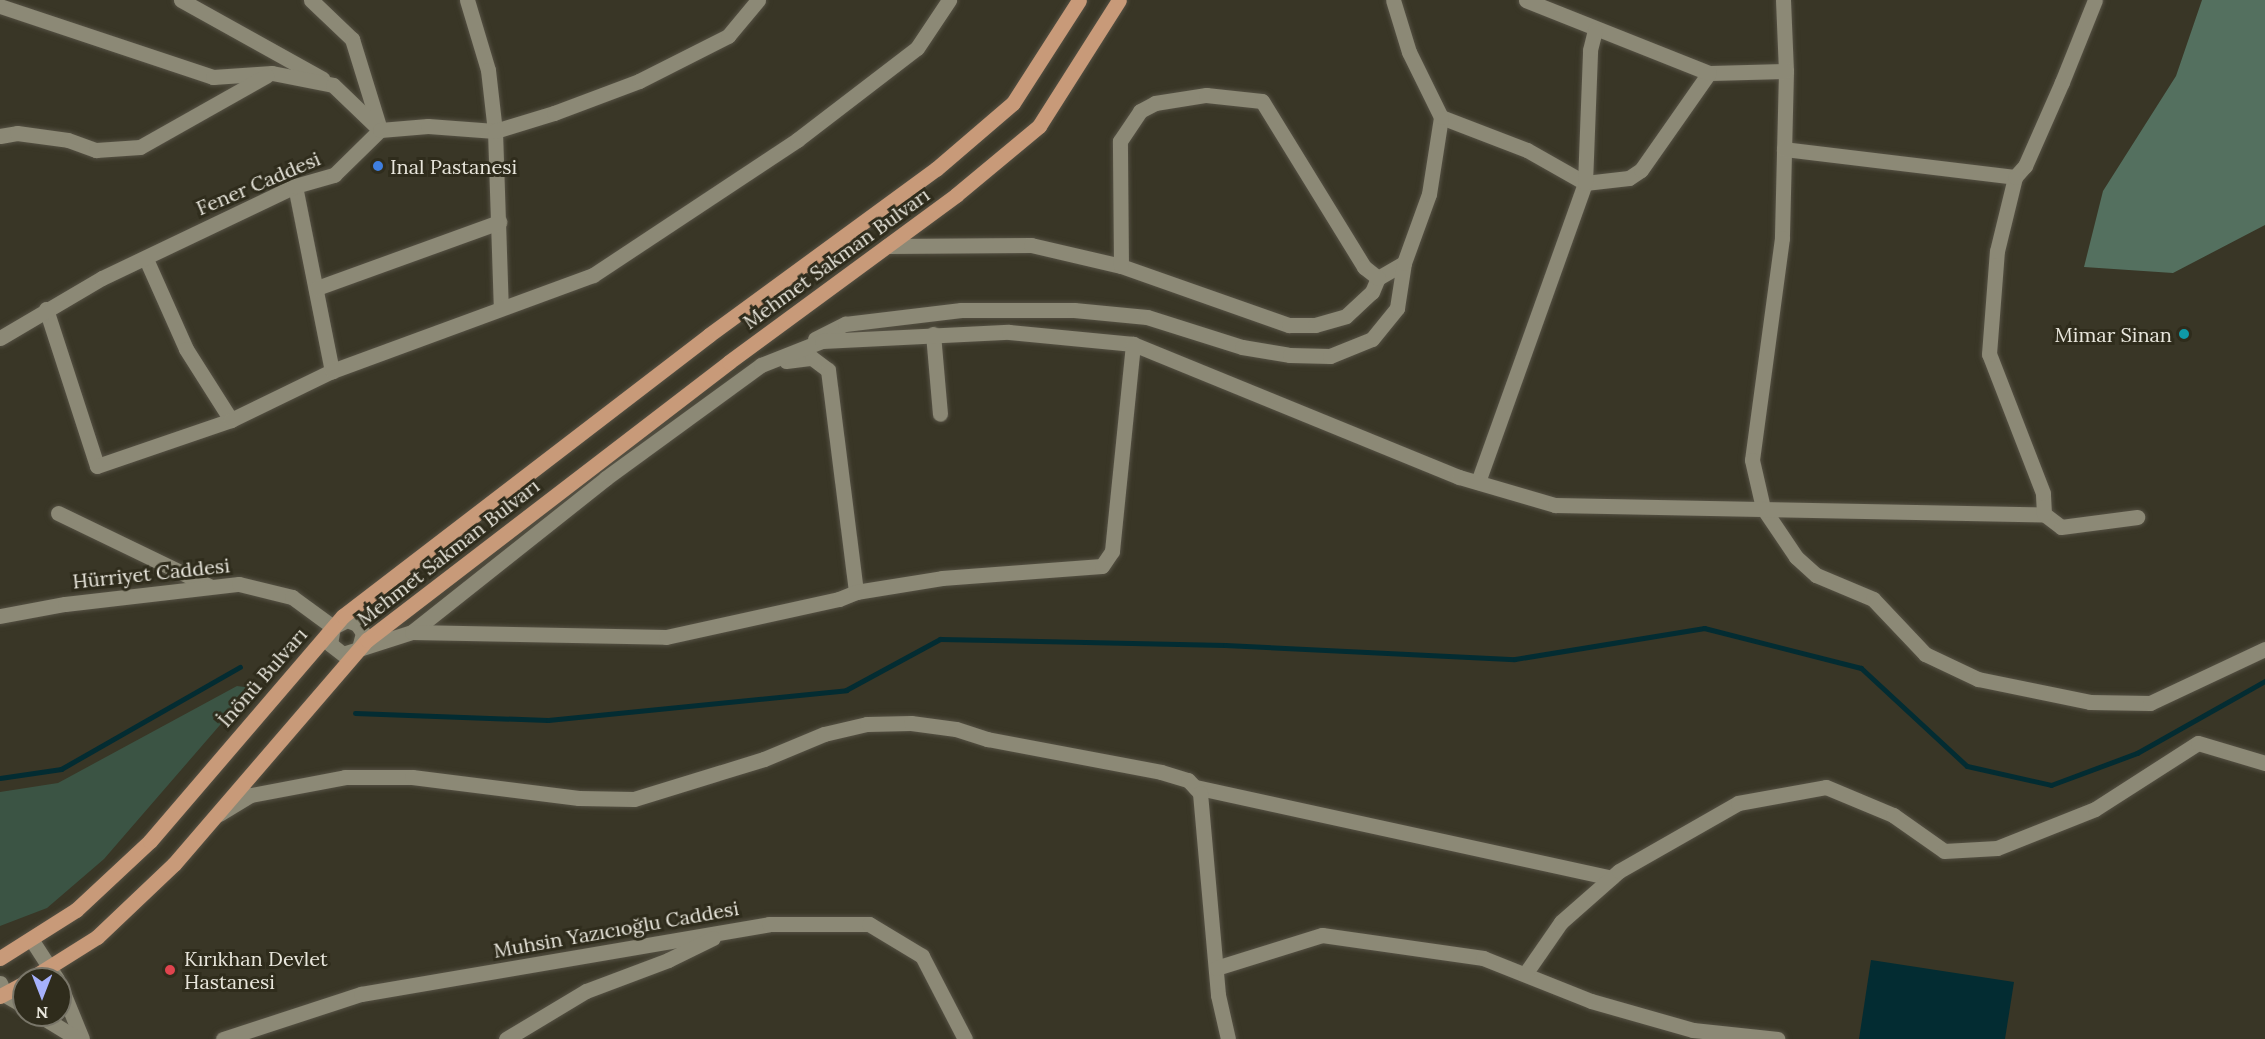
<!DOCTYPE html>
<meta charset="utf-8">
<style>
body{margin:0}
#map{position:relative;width:2265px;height:1039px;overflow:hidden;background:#393626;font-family:Lora,serif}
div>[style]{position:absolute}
.green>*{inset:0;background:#3b5444}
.forest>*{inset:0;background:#54705f}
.water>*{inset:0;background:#032c32}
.stream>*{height:5px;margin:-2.5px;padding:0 2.5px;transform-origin:2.5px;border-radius:2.5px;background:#032c32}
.roads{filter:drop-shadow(0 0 2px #555144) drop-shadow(0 0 2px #555144)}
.minor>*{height:15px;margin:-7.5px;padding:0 7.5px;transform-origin:7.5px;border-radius:7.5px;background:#8c8976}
.major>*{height:15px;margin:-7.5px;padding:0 7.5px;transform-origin:7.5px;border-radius:7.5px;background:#c89a79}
.dots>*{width:16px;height:16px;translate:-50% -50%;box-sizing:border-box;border:3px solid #2f2c1c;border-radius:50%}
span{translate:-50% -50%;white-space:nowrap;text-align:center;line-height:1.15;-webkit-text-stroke:6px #2f2c1c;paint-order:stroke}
.poi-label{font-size:20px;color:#e8e6dc}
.left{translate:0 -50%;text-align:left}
.right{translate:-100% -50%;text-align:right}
.street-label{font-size:20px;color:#e8e6dc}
.north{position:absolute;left:12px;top:967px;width:60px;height:60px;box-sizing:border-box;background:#2f2c1c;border:2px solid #797669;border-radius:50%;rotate:180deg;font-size:16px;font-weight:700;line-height:24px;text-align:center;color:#e8e6dc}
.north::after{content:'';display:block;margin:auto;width:21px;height:27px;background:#a6b1fc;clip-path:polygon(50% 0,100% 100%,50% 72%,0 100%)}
</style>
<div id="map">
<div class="green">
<div style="clip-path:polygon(237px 686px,252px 688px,104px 859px,47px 908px,0 926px,0 792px,58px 783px)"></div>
</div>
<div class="forest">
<div style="clip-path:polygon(2202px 0,2265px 0,2265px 225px,2173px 273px,2084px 267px,2103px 191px,2176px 76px)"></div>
</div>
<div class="water">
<div style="clip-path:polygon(1871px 960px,2014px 982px,2005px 1039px,1859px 1039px)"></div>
</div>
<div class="stream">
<div style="left:355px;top:713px;width:193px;rotate:2.1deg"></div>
<div style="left:548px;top:720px;width:300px;rotate:-5.7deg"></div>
<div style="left:846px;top:690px;width:107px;rotate:-28.5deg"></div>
<div style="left:940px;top:639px;width:285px;rotate:1.2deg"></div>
<div style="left:1225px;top:645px;width:290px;rotate:2.8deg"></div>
<div style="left:1515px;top:659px;width:192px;rotate:-9.3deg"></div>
<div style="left:1704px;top:628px;width:162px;rotate:14.3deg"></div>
<div style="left:1861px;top:668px;width:144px;rotate:42.8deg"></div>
<div style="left:1967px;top:766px;width:86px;rotate:12.7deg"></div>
<div style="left:2051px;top:785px;width:92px;rotate:-20.4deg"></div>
<div style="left:2137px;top:753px;width:147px;rotate:-29.4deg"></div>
<div style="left:0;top:778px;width:62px;rotate:-8.4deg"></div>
<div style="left:61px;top:769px;width:206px;rotate:-29.7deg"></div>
</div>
<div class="roads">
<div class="minor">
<div style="left:181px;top:0;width:162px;rotate:29.1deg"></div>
<div style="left:311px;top:0;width:57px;rotate:43.6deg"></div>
<div style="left:352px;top:39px;width:91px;rotate:72.8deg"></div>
<div style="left:467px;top:0;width:73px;rotate:73.3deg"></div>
<div style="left:488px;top:70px;width:61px;rotate:83.5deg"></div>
<div style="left:495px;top:131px;width:177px;rotate:88.1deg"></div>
<div style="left:1783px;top:0;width:71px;rotate:87.6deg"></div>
<div style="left:1786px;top:71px;width:167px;rotate:91.4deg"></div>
<div style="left:1782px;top:238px;width:224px;rotate:97.7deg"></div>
<div style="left:1752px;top:460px;width:49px;rotate:77.1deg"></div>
<div style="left:1763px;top:508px;width:59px;rotate:56deg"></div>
<div style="left:1796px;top:557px;width:27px;rotate:42deg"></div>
<div style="left:1816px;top:575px;width:62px;rotate:22.8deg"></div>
<div style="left:1873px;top:599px;width:76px;rotate:46.6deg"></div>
<div style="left:1925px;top:654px;width:59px;rotate:25.3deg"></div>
<div style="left:1978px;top:679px;width:114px;rotate:11.6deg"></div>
<div style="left:2090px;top:702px;width:60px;rotate:1deg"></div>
<div style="left:2150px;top:703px;width:127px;rotate:-25.2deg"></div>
<div style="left:0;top:6px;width:225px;rotate:18.4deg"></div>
<div style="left:213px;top:77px;width:59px;rotate:-3.9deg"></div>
<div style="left:272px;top:73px;width:62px;rotate:11.1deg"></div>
<div style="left:333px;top:85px;width:65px;rotate:43.8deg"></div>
<div style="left:1709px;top:73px;width:77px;rotate:-1.5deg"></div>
<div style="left:1441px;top:117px;width:92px;rotate:21deg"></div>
<div style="left:1527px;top:150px;width:67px;rotate:29.6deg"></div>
<div style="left:1585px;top:183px;width:44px;rotate:-6.5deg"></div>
<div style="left:1629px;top:178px;width:14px;rotate:-34deg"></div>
<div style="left:1641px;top:170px;width:118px;rotate:-55deg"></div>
<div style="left:1709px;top:73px;width:197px;rotate:-158.3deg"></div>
<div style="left:0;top:136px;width:17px;rotate:-10deg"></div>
<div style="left:17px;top:133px;width:51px;rotate:7.8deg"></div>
<div style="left:68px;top:140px;width:30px;rotate:20deg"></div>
<div style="left:96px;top:150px;width:44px;rotate:-3.9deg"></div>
<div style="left:140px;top:147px;width:145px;rotate:-29.4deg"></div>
<div style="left:1784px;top:149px;width:233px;rotate:6.9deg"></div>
<div style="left:295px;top:186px;width:189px;rotate:78.7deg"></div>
<div style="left:887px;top:246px;width:144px;rotate:-0.4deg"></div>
<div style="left:1031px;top:245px;width:92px;rotate:13.1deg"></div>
<div style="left:1121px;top:266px;width:178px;rotate:19.4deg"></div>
<div style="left:1289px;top:325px;width:26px"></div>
<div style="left:1315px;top:325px;width:32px;rotate:-16deg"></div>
<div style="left:1346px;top:316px;width:35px;rotate:-43deg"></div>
<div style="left:1372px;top:292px;width:15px;rotate:-67deg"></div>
<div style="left:1378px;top:278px;width:30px;rotate:-30deg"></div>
<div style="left:146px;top:259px;width:98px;rotate:66deg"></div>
<div style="left:186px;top:349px;width:84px;rotate:57.6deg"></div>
<div style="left:1121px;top:266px;width:125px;rotate:-90.5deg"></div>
<div style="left:1120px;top:141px;width:36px;rotate:-56deg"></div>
<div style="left:1140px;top:111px;width:17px;rotate:-28deg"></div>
<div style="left:1155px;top:103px;width:52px;rotate:-8.9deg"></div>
<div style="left:1206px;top:95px;width:56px;rotate:6.1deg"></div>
<div style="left:1262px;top:101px;width:195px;rotate:58.4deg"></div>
<div style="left:1364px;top:267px;width:18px;rotate:38deg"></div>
<div style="left:317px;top:288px;width:194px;rotate:-19.9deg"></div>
<div style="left:46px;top:309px;width:165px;rotate:72deg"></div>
<div style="left:97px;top:466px;width:142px;rotate:-18.9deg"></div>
<div style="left:231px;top:420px;width:112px;rotate:-25.9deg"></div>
<div style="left:332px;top:371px;width:278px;rotate:-20.2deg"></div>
<div style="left:593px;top:275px;width:245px;rotate:-33.5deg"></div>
<div style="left:797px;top:140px;width:151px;rotate:-37.5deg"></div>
<div style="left:917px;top:48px;width:58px;rotate:-56.3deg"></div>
<div style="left:933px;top:334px;width:80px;rotate:85deg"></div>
<div style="left:0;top:338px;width:118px;rotate:-30.5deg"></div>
<div style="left:102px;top:278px;width:214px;rotate:-25.5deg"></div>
<div style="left:295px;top:186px;width:41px;rotate:-15.8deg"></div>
<div style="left:334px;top:175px;width:64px;rotate:-44.4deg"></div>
<div style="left:380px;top:130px;width:48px;rotate:-4.8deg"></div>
<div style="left:428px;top:126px;width:67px;rotate:4.3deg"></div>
<div style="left:495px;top:131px;width:62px;rotate:-17deg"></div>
<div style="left:554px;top:113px;width:91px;rotate:-20.6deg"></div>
<div style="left:639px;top:81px;width:100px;rotate:-26.8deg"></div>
<div style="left:728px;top:36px;width:47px;rotate:-50.2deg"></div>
<div style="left:815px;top:339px;width:34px;rotate:-27deg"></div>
<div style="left:845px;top:324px;width:117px;rotate:-6.9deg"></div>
<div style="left:961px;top:310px;width:113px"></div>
<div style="left:1074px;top:310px;width:73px;rotate:5.5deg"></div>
<div style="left:1147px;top:317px;width:100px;rotate:17.5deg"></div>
<div style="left:1242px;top:347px;width:49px;rotate:9.5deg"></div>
<div style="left:1290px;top:355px;width:40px;rotate:1.4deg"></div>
<div style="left:1330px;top:356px;width:45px;rotate:-22deg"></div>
<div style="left:1372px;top:339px;width:40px;rotate:-51deg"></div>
<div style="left:1397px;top:308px;width:46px;rotate:-81.2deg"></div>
<div style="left:1404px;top:263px;width:73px;rotate:-70.1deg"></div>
<div style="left:1429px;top:194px;width:78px;rotate:-81.1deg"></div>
<div style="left:1441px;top:117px;width:72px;rotate:-116.2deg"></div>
<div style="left:1409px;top:52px;width:54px;rotate:-107.1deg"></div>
<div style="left:786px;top:361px;width:26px;rotate:-7deg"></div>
<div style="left:812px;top:358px;width:20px;rotate:37deg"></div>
<div style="left:828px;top:370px;width:224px;rotate:82.8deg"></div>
<div style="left:1478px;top:482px;width:318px;rotate:-70.3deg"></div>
<div style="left:1585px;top:183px;width:133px;rotate:-87.8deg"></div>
<div style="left:1590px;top:50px;width:21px;rotate:-76deg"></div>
<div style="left:58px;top:513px;width:168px;rotate:25.8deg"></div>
<div style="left:2044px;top:514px;width:21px;rotate:37deg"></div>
<div style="left:2061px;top:527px;width:77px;rotate:-7.5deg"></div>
<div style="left:0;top:616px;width:66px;rotate:-10.5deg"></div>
<div style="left:65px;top:604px;width:175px;rotate:-6.6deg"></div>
<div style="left:239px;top:584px;width:55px;rotate:13.8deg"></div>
<div style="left:292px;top:597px;width:51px;rotate:36.2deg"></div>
<div style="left:333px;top:627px;width:17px;rotate:100deg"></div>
<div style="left:330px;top:644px;width:16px;rotate:38deg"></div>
<div style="left:343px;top:654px;width:72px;rotate:-17.7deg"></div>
<div style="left:412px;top:632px;width:248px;rotate:-38.4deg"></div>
<div style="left:606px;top:478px;width:192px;rotate:-36.1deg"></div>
<div style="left:761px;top:365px;width:66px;rotate:-21.5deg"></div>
<div style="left:822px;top:341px;width:187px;rotate:-2.8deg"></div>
<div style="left:1009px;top:332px;width:125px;rotate:5.5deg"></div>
<div style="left:1133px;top:344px;width:352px;rotate:22.2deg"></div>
<div style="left:1459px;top:477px;width:100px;rotate:16.3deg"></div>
<div style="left:1555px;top:505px;width:489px;rotate:1.1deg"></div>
<div style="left:2044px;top:514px;width:21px;rotate:-93deg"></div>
<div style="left:2043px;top:493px;width:149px;rotate:-111.2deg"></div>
<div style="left:1989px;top:354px;width:103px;rotate:-85.6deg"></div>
<div style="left:1997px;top:251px;width:76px;rotate:-76.3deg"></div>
<div style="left:2015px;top:177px;width:15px;rotate:-48deg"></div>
<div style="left:2025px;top:166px;width:92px;rotate:-66.2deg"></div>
<div style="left:2062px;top:82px;width:88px;rotate:-68.1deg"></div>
<div style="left:333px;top:627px;width:16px;rotate:-27deg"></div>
<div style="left:347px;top:620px;width:11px;rotate:22deg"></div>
<div style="left:357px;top:624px;width:11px;rotate:56deg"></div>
<div style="left:363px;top:633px;width:16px;rotate:105deg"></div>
<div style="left:412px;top:632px;width:254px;rotate:1.1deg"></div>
<div style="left:666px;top:637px;width:177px;rotate:-12.4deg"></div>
<div style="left:839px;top:599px;width:18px;rotate:-22deg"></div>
<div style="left:856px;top:592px;width:87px;rotate:-9.2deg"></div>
<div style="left:942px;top:578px;width:160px;rotate:-4.3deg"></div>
<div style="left:1102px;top:566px;width:18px;rotate:-56deg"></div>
<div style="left:1112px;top:551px;width:208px;rotate:-84.2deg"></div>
<div style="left:1195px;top:787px;width:426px;rotate:12.3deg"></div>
<div style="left:219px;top:814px;width:37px;rotate:-31deg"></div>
<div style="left:251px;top:795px;width:96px;rotate:-10.8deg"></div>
<div style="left:345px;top:777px;width:67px"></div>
<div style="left:412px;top:777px;width:168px;rotate:7.2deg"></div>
<div style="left:579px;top:798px;width:55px;rotate:1deg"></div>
<div style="left:634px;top:799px;width:136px;rotate:-17.1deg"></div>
<div style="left:764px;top:759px;width:65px;rotate:-22.6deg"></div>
<div style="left:824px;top:734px;width:44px;rotate:-13.1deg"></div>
<div style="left:867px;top:724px;width:44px;rotate:-1.3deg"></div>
<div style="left:911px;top:723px;width:45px;rotate:7.6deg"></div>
<div style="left:956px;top:729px;width:33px;rotate:18deg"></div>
<div style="left:987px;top:739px;width:177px;rotate:10.7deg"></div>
<div style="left:1161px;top:772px;width:28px;rotate:17deg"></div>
<div style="left:1188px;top:780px;width:18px;rotate:47deg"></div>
<div style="left:1200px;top:793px;width:203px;rotate:84.9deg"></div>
<div style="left:1218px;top:995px;width:45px;rotate:77.2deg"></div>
<div style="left:31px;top:939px;width:48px;rotate:57deg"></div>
<div style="left:1216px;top:968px;width:111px;rotate:-17.3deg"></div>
<div style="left:1322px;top:935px;width:163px;rotate:8.1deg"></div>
<div style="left:1483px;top:958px;width:116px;rotate:21.7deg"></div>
<div style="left:1591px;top:1001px;width:106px;rotate:15.9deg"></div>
<div style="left:1693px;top:1030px;width:85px;rotate:6deg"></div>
<div style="left:1525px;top:974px;width:63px;rotate:-55.3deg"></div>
<div style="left:1561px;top:922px;width:77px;rotate:-41.3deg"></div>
<div style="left:1619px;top:871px;width:137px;rotate:-29.7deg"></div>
<div style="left:1738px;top:803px;width:89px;rotate:-10.3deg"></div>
<div style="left:1826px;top:787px;width:73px;rotate:22.7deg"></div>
<div style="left:1893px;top:815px;width:62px;rotate:35.2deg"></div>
<div style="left:1944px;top:851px;width:53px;rotate:-3.2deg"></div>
<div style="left:1997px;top:848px;width:105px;rotate:-21.7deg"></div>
<div style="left:2095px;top:809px;width:122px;rotate:-32.7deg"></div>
<div style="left:2198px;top:743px;width:70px;rotate:16.6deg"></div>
<div style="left:0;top:983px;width:13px;rotate:67deg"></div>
<div style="left:5px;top:995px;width:22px;rotate:30deg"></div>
<div style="left:60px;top:985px;width:58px;rotate:67.8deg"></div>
<div style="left:39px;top:1015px;width:46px;rotate:31.6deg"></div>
<div style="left:223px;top:1039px;width:145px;rotate:-18.1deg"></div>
<div style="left:361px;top:994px;width:414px;rotate:-9.7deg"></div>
<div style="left:769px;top:924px;width:100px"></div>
<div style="left:869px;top:924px;width:62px;rotate:31.1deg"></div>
<div style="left:922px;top:956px;width:93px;rotate:62.6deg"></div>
<div style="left:506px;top:1039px;width:93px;rotate:-31deg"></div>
<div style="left:586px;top:991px;width:88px;rotate:-20.7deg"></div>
<div style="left:668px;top:960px;width:50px;rotate:-26.1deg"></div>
</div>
<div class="major">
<div style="left:0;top:958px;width:90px;rotate:-32.3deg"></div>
<div style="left:76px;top:910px;width:101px;rotate:-43deg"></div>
<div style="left:150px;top:841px;width:296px;rotate:-49.4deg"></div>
<div style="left:343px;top:616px;width:461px;rotate:-37.5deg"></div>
<div style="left:709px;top:335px;width:281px;rotate:-36.2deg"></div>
<div style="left:936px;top:169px;width:101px;rotate:-40.6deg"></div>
<div style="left:1013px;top:103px;width:122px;rotate:-57.3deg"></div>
<div style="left:30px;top:979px;width:79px;rotate:-32.1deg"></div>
<div style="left:97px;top:937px;width:106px;rotate:-43.5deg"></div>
<div style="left:174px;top:864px;width:296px;rotate:-49.3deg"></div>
<div style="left:367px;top:640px;width:456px;rotate:-37.5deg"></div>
<div style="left:729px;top:362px;width:282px;rotate:-36.3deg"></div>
<div style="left:956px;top:195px;width:108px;rotate:-39.7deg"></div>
<div style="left:1039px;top:126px;width:149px;rotate:-57.6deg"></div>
<div style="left:0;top:996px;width:27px;rotate:-28deg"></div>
</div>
</div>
<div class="dots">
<div style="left:378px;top:166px;background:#3f7fe0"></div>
<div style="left:2184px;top:334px;background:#0f9aa8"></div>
<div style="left:170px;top:970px;background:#e0444e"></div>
</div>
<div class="poi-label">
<span class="left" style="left:390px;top:166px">Inal Pastanesi</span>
<span class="right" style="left:2172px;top:334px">Mimar Sinan</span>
<span class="left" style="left:184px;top:970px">Kırıkhan Devlet<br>Hastanesi</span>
</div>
<div class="street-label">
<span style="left:258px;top:183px;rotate:-23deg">Fener Caddesi</span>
<span style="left:836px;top:258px;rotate:-36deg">Mehmet Sakman Bulvarı</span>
<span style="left:448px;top:552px;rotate:-38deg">Mehmet Sakman Bulvarı</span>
<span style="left:151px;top:573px;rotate:-6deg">Hürriyet Caddesi</span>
<span style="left:262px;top:677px;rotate:-49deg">İnönü Bulvarı</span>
<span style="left:616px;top:929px;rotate:-10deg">Muhsin Yazıcıoğlu Caddesi</span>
</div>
<div class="north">N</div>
</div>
